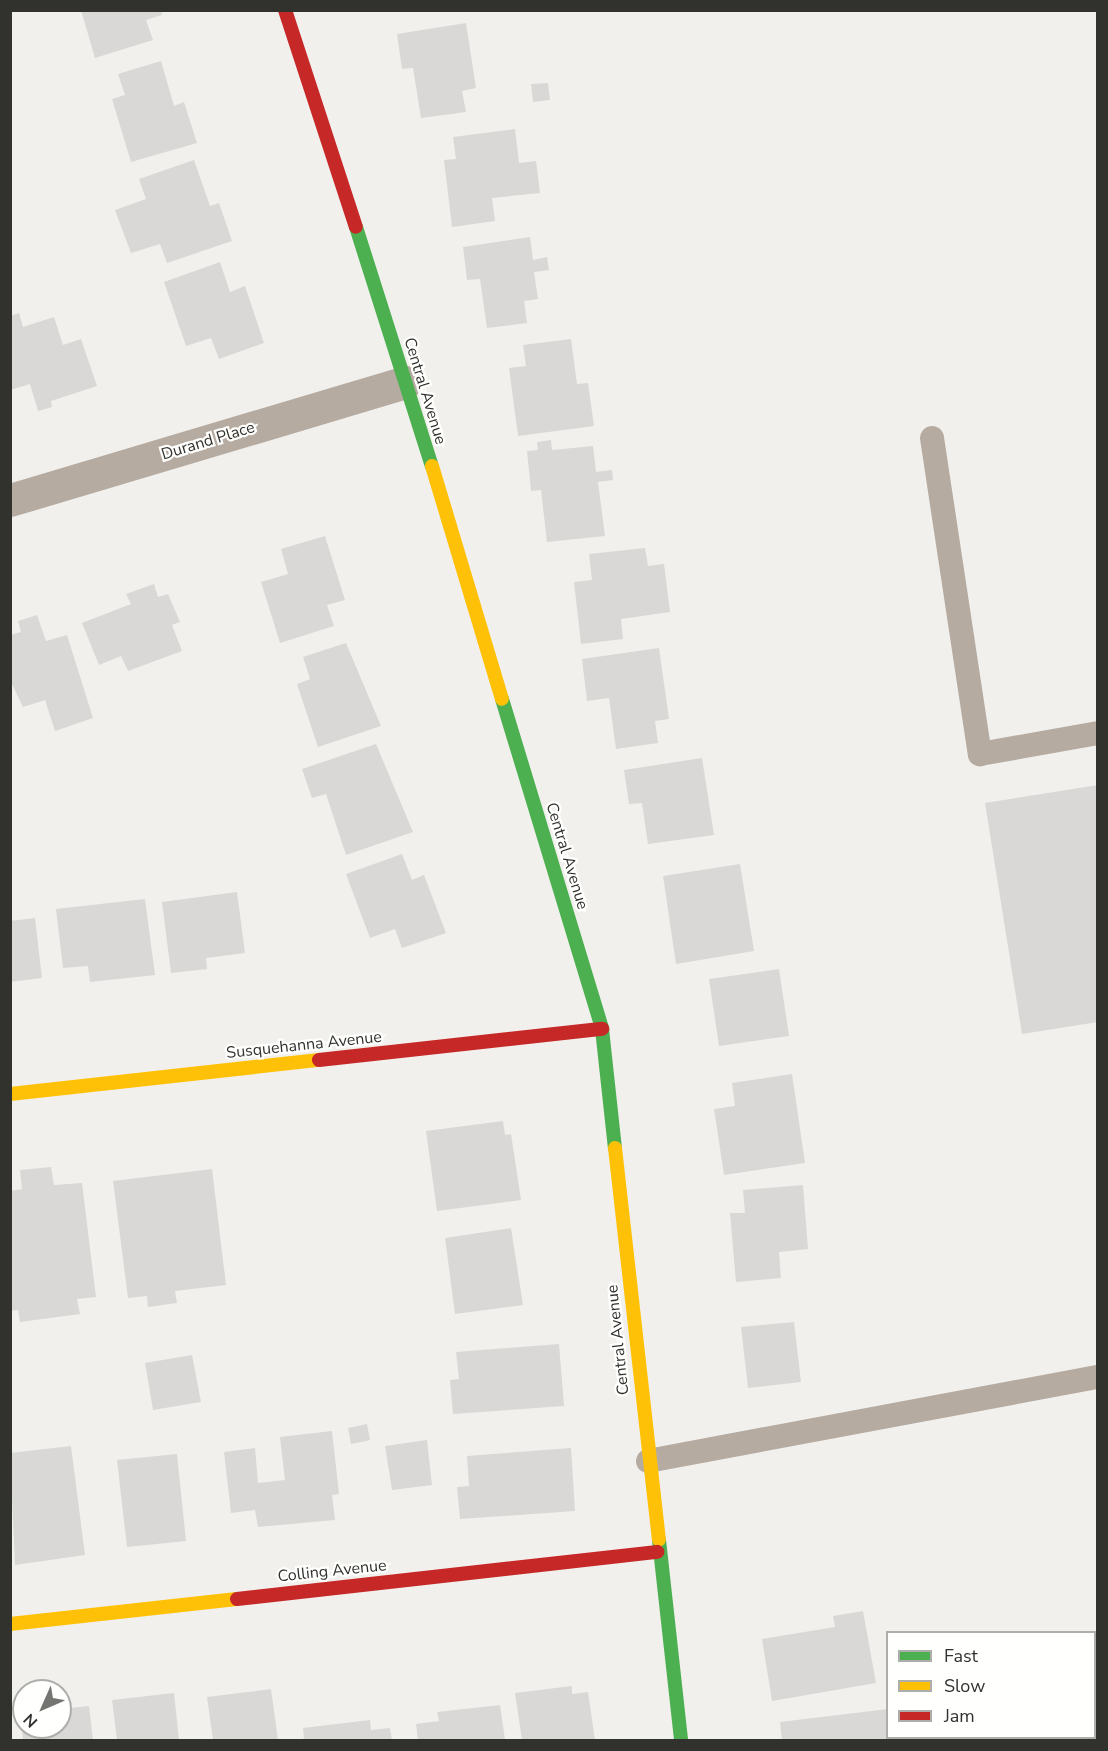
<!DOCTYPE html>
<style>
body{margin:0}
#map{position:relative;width:1108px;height:1751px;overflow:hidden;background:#f1f0ed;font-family:"Nunito Sans",sans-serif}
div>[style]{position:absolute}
.building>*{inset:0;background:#d9d8d6}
.lane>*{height:24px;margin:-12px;padding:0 12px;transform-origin:12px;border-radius:12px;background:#b6aba1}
.street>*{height:33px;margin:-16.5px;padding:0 16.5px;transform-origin:16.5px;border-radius:16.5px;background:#b6aba1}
.fast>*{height:14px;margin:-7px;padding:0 7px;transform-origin:7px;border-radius:7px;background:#4caf50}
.slow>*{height:14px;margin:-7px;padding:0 7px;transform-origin:7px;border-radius:7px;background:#ffc107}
.jam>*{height:14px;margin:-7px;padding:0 7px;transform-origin:7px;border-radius:7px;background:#c62828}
span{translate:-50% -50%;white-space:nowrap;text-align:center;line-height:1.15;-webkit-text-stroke:4.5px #fffffd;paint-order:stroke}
.street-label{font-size:16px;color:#31312e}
.frame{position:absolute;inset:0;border:12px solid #31312e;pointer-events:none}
.legend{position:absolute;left:886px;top:1631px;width:210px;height:108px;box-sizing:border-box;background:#fffffd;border:2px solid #adadaa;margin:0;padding:8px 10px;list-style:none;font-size:18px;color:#31312e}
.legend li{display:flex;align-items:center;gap:12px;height:30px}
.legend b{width:30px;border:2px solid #adadaa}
.north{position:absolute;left:12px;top:1679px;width:60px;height:60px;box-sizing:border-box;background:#fffffd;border:2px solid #adadaa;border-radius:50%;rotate:225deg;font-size:16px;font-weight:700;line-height:24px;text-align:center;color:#31312e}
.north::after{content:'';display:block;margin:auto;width:21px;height:27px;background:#747471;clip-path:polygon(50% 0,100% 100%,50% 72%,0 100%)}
</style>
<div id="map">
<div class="building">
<div style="clip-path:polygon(81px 10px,161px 10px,162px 15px,146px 20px,153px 40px,95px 58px)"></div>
<div style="clip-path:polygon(466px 23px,476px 88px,462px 91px,466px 112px,421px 118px,413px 68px,402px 69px,397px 34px)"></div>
<div style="clip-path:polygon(161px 61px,174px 106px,184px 102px,197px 143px,131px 162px,112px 99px,125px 95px,118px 74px)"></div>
<div style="clip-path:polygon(548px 83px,550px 100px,533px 102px,531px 84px)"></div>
<div style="clip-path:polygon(515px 129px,519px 163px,536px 161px,540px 193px,492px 198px,495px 221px,452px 227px,444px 160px,456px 159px,453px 137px)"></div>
<div style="clip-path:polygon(194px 160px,210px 206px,219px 203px,232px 241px,167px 263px,160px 244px,131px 253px,115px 210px,146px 199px,139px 179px)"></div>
<div style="clip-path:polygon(530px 237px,533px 260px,547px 257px,549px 270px,534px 272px,538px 299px,524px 301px,527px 323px,487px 328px,480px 279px,467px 280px,463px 247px)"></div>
<div style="clip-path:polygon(220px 262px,230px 292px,245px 286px,264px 343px,219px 359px,211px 338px,186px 346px,164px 282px)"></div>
<div style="clip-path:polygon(19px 313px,23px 327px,54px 317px,63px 345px,81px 339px,97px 386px,51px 401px,52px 407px,38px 411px,30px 384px,10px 390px,10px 316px)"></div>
<div style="clip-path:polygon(571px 339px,577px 384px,588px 383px,594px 426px,518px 436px,509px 368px,526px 366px,523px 345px)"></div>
<div style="clip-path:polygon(551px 440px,552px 450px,593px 446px,596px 472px,612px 470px,613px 480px,598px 482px,605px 536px,547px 542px,541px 490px,531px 491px,527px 451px,538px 450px,537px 442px)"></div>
<div style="clip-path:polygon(325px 536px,345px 600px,327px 605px,334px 626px,280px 643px,261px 582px,288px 574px,281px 549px)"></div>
<div style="clip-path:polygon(645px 548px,648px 566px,664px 564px,670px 612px,621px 619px,623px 639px,581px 644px,574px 582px,592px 580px,589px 554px)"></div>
<div style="clip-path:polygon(154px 584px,158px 597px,168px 594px,180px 622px,172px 625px,182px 651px,128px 671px,121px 656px,99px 665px,82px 623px,131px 604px,126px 594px)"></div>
<div style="clip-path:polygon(37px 615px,46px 641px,67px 635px,93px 718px,55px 731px,45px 700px,23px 707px,10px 680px,10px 635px,21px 632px,18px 621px)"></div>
<div style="clip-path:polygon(346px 643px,381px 726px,318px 747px,297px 684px,310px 679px,303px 657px)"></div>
<div style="clip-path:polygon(659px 648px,669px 719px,655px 721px,658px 743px,616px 749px,609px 698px,587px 701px,582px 659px)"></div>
<div style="clip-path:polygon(376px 744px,413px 832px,346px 855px,326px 794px,312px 798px,302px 769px)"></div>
<div style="clip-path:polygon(702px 758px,714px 835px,648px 844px,642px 803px,629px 804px,624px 770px)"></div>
<div style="clip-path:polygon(1098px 785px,1098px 1022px,1022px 1034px,985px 803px)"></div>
<div style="clip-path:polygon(402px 854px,412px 880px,424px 875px,446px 933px,402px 948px,395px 929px,370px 938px,346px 874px)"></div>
<div style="clip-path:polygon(740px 864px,754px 951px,676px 964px,663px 876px)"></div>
<div style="clip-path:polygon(237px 892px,245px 953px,206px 958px,207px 969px,171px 973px,162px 902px)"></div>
<div style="clip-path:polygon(145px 899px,155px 975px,90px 982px,88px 966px,63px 968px,56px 909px)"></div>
<div style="clip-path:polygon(35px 918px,42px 978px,10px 982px,10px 921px)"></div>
<div style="clip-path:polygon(779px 969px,789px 1036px,719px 1046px,709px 979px)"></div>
<div style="clip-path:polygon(792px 1074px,805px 1163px,724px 1175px,714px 1109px,735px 1106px,732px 1083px)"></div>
<div style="clip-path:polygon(503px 1121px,505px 1135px,511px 1134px,521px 1200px,437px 1211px,426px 1131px)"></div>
<div style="clip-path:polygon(51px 1167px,54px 1185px,82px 1183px,96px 1297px,77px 1299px,80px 1314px,20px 1322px,18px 1310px,10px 1311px,10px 1191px,22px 1189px,20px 1170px)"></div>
<div style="clip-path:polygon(212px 1169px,226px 1285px,175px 1291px,177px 1303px,148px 1307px,147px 1296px,128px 1298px,113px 1181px)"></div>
<div style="clip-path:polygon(803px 1185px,808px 1249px,779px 1252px,781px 1278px,736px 1282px,730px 1213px,745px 1213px,743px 1190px)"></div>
<div style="clip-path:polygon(511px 1228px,523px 1305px,455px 1314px,445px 1238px)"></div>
<div style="clip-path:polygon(794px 1322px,801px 1382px,748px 1388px,741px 1327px)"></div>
<div style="clip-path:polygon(559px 1344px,564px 1406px,453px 1414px,450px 1380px,459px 1379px,456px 1352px)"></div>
<div style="clip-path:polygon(192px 1355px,201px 1402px,153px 1410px,145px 1363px)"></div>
<div style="clip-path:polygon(367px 1424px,370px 1440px,351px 1444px,348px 1428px)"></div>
<div style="clip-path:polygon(332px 1431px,339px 1494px,332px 1495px,335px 1520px,258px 1527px,255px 1510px,231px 1513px,224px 1452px,255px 1448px,258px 1483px,285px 1480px,280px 1437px)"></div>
<div style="clip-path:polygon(427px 1440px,432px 1485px,392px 1490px,385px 1446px)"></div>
<div style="clip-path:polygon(71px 1446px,85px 1555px,15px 1565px,10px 1453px)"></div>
<div style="clip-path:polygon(571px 1448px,575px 1511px,460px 1519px,457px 1487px,469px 1486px,467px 1456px)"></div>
<div style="clip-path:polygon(177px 1454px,186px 1541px,127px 1547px,117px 1460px)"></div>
<div style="clip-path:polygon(863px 1611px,876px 1683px,772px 1701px,762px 1639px,835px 1627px,833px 1616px)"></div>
<div style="clip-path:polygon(572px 1686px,572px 1694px,588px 1692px,595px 1740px,522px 1740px,515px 1693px)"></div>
<div style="clip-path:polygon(271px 1689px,278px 1740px,213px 1740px,207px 1697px)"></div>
<div style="clip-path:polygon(174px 1693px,179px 1740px,117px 1740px,112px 1700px)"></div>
<div style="clip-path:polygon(500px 1705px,505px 1740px,418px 1740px,416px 1724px,439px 1721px,437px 1712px)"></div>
<div style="clip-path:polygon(89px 1706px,93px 1740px,23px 1740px,20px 1714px,24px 1713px,24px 1727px,60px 1727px,60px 1709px)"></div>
<div style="clip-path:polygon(888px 1709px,888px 1738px,903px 1740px,782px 1740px,780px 1722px)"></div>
<div style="clip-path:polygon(370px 1720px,371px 1730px,390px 1728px,392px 1740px,304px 1740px,303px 1728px)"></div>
</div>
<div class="lane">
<div style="left:932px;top:438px;width:320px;rotate:81.4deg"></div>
<div style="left:980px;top:754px;width:120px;rotate:-10.1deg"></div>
<div style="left:648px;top:1461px;width:458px;rotate:-10.6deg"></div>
</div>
<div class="street">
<div style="left:10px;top:500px;width:413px;rotate:-16.6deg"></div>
</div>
<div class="fast">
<div style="left:356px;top:227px;width:251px;rotate:72.4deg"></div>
<div style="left:502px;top:699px;width:345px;rotate:73.1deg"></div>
<div style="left:602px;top:1029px;width:120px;rotate:83.8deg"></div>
<div style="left:659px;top:1540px;width:201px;rotate:83.7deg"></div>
</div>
<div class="slow">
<div style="left:432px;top:466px;width:243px;rotate:73.3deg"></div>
<div style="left:10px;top:1094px;width:311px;rotate:-6.3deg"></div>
<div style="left:615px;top:1148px;width:394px;rotate:83.6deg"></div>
<div style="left:10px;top:1624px;width:228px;rotate:-6.3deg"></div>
</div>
<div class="jam">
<div style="left:285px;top:10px;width:228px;rotate:71.9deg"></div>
<div style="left:319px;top:1060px;width:285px;rotate:-6.3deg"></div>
<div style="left:237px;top:1599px;width:423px;rotate:-6.4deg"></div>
</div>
<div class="street-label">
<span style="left:425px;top:391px;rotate:73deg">Central Avenue</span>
<span style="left:208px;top:441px;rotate:-17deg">Durand Place</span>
<span style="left:567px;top:856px;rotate:73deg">Central Avenue</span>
<span style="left:304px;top:1045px;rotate:-6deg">Susquehanna Avenue</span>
<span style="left:618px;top:1340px;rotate:-96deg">Central Avenue</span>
<span style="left:332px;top:1571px;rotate:-6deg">Colling Avenue</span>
</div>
<div class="frame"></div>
<ul class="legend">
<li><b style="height:8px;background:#4caf50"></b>Fast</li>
<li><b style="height:8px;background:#ffc107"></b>Slow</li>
<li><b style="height:8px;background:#c62828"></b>Jam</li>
</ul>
<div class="north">N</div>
</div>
